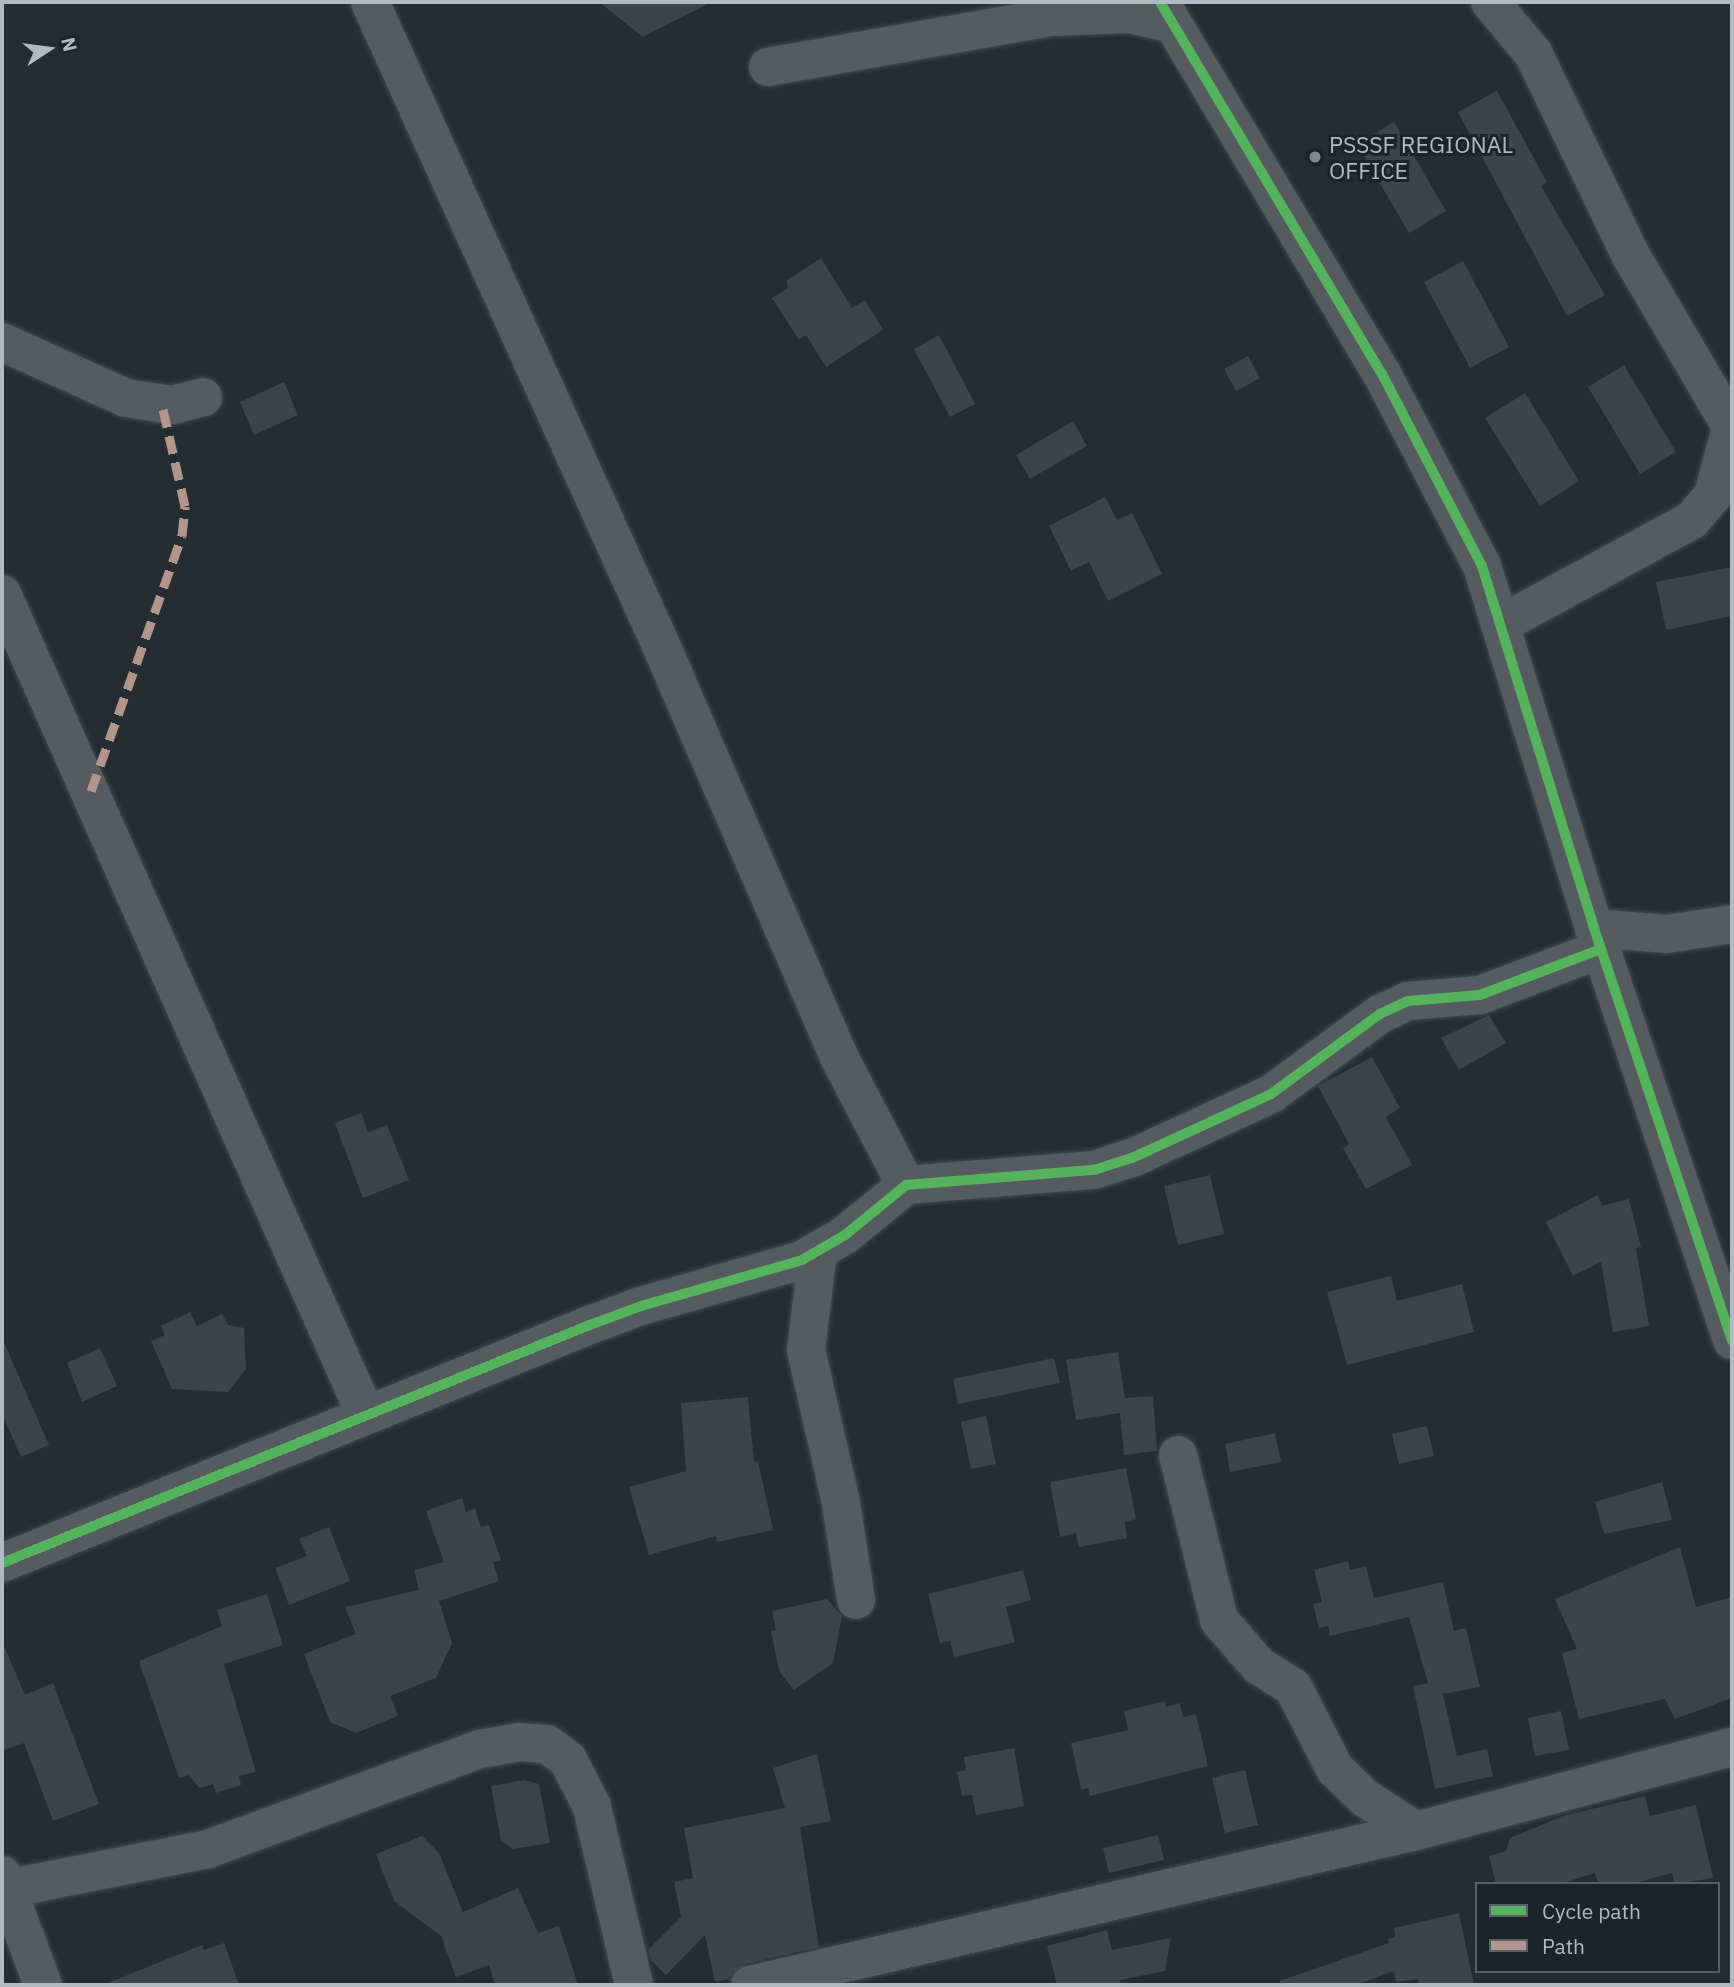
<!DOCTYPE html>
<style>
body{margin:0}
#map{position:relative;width:1734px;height:1987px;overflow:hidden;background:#262d32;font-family:"IBM Plex Sans",sans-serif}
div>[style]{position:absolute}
.building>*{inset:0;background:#3e4448}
.roads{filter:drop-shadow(0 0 2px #44494c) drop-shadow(0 0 2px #44494c)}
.minor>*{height:38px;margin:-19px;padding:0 19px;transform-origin:19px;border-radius:19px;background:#565b5f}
.quiet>*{height:9px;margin-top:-4.5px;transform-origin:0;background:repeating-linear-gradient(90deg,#b2968c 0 18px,transparent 0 27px)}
.cycleway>*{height:10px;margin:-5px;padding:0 5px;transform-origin:5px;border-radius:5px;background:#56b35d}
.dots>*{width:19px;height:19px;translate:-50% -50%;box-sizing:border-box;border:4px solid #1b242b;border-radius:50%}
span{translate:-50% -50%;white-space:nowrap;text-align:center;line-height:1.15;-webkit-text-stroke:6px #1b242b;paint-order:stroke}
.poi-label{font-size:23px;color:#b0bac3}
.left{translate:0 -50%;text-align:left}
.frame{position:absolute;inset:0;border:4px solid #b0bac3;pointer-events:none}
.legend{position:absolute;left:1475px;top:1882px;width:245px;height:91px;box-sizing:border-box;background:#1b242b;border:2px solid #576068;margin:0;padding:9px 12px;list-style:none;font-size:21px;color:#b0bac3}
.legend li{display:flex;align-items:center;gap:14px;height:35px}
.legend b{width:35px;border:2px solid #576068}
.north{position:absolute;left:14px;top:14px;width:70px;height:70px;-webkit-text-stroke:5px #1b242b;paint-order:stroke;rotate:77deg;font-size:19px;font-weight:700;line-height:28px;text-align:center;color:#b0bac3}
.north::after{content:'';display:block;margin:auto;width:24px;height:32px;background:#b0bac3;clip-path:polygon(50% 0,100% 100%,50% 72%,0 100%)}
</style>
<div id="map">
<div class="building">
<div style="clip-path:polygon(599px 2px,711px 2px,643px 37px)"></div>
<div style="clip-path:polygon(1497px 91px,1547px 182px,1541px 186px,1605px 295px,1567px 316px,1458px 112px)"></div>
<div style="clip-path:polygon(1394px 122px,1446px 211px,1409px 233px,1357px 144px)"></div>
<div style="clip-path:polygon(821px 258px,852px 308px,865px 300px,883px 330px,826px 367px,806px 335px,799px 340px,772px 298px,788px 288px,787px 280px)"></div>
<div style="clip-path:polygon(1463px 261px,1509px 347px,1470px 368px,1424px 282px)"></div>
<div style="clip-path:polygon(939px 335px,975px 404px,950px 417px,914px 349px)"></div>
<div style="clip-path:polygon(1248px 356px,1260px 378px,1236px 391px,1224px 369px)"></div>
<div style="clip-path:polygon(1624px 365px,1676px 452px,1640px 474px,1588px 387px)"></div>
<div style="clip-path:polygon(284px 382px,298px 415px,254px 435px,240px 402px)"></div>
<div style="clip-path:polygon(1525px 393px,1579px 481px,1540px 506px,1485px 418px)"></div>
<div style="clip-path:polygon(1073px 421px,1087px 446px,1030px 479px,1016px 455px)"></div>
<div style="clip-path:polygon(1105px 497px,1117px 520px,1132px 513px,1162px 574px,1108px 601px,1089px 562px,1071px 571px,1049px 526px)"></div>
<div style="clip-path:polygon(1732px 567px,1732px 616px,1666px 630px,1656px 582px)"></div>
<div style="clip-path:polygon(1489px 1015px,1506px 1043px,1459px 1070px,1441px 1038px)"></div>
<div style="clip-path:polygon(1372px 1057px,1400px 1108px,1386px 1117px,1412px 1165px,1366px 1189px,1343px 1148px,1349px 1144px,1318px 1086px)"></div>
<div style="clip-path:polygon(361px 1113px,368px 1132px,387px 1125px,409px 1180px,363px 1198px,335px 1123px)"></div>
<div style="clip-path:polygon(1210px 1175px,1224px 1234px,1178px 1245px,1164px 1186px)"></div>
<div style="clip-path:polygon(1598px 1195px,1602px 1206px,1629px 1199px,1641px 1247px,1636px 1248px,1649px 1326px,1613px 1332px,1601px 1262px,1573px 1276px,1546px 1222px)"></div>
<div style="clip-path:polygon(1391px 1276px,1397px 1301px,1462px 1284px,1474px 1332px,1347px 1365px,1327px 1292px)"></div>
<div style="clip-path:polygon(190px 1312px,197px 1326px,222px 1314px,228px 1325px,244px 1328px,246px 1369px,228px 1392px,172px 1389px,151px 1341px,165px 1335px,161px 1326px)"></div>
<div style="clip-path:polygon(2px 1338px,49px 1445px,21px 1457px,2px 1414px)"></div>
<div style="clip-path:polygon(100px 1348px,117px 1386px,82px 1402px,67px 1363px)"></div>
<div style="clip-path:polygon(1118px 1352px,1125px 1398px,1153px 1396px,1157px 1451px,1124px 1455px,1120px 1413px,1076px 1420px,1066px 1360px)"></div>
<div style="clip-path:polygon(1054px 1358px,1060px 1383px,958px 1404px,953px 1379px)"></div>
<div style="clip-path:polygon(748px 1397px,754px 1462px,758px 1461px,773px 1530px,717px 1542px,716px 1536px,649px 1555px,629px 1487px,686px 1471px,681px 1403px)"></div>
<div style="clip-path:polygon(986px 1416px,996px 1464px,971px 1469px,961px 1422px)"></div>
<div style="clip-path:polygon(1427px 1426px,1434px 1456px,1399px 1464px,1392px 1434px)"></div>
<div style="clip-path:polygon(1275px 1433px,1281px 1462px,1230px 1472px,1225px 1444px)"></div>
<div style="clip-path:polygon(1126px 1468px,1136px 1519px,1125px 1522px,1127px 1538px,1079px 1547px,1076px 1533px,1060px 1537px,1050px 1482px)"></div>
<div style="clip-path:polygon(1662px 1482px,1672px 1520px,1604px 1534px,1595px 1502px)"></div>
<div style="clip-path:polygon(462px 1498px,466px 1512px,475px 1508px,481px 1527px,489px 1525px,501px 1560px,493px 1562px,499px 1581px,439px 1601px,452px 1643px,436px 1678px,390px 1696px,398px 1716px,356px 1733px,330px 1722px,304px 1654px,356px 1634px,345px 1607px,419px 1590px,414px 1570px,444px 1562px,426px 1511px)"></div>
<div style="clip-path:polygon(329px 1527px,350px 1581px,289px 1605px,275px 1568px,307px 1556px,299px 1539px)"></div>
<div style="clip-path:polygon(1680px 1547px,1696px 1607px,1732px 1597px,1732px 1698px,1675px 1719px,1665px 1699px,1579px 1719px,1562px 1653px,1577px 1649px,1555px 1599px)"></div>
<div style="clip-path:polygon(1348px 1561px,1350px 1570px,1366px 1566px,1374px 1598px,1443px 1582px,1454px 1631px,1466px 1628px,1480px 1687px,1443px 1694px,1457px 1756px,1487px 1749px,1493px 1776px,1435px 1789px,1413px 1686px,1428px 1683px,1409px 1617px,1330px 1636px,1328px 1626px,1319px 1628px,1313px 1604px,1322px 1602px,1314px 1570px)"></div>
<div style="clip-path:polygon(1023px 1570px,1031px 1600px,1006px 1607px,1015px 1642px,954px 1657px,950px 1641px,940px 1643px,928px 1594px)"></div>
<div style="clip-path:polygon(267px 1594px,283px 1645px,224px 1664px,256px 1772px,239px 1776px,241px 1785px,216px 1793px,213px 1784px,199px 1788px,189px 1775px,179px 1778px,139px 1661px,222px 1626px,217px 1610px)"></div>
<div style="clip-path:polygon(827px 1599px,842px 1616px,833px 1663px,794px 1690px,779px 1671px,771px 1631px,776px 1630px,772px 1611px)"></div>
<div style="clip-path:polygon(2px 1641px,25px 1695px,53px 1683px,99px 1804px,53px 1821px,24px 1743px,2px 1751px)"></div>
<div style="clip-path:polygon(1165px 1701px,1166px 1707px,1180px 1703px,1183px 1717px,1196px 1714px,1208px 1766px,1090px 1796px,1088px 1788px,1081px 1789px,1071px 1743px,1128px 1730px,1124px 1711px)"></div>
<div style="clip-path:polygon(1561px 1711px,1569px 1750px,1535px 1756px,1528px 1718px)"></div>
<div style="clip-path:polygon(1014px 1748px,1024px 1806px,976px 1815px,972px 1795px,962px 1796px,957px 1772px,966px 1770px,964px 1757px)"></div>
<div style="clip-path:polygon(817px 1754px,831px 1821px,800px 1827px,819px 1947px,745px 1964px,729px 1979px,715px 1982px,705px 1935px,666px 1975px,651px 1960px,648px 1950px,681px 1917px,674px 1882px,693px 1878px,684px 1828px,785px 1808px,773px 1768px)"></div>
<div style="clip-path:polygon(1245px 1770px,1258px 1825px,1225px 1833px,1212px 1778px)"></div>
<div style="clip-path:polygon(524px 1780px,539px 1784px,550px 1843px,513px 1849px,501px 1841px,491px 1786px)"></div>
<div style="clip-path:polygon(1645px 1796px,1650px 1816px,1696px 1805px,1713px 1878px,1675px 1884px,1672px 1873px,1631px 1884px,1598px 1884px,1595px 1873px,1559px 1884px,1496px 1884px,1489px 1856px,1506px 1851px,1510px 1838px,1563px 1816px)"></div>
<div style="clip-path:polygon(1158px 1835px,1164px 1860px,1109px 1873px,1103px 1848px)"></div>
<div style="clip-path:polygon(422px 1836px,439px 1853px,463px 1912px,518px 1888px,538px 1933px,559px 1926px,578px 1985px,495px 1985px,489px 1965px,456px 1977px,441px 1936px,394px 1901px,376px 1854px)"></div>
<div style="clip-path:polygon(1459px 1913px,1474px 1985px,1419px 1985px,1418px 1979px,1396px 1982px,1394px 1971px,1356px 1985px,1280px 1985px,1280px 1981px,1389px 1943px,1388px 1939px,1395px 1937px,1394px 1928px)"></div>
<div style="clip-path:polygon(1107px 1930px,1112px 1950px,1171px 1938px,1165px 1971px,1120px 1980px,1121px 1985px,1057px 1985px,1047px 1946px)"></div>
<div style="clip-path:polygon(224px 1943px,239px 1985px,103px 1985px,202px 1945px,204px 1950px)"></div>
</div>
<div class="roads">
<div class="minor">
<div style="left:370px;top:2px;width:704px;rotate:65.66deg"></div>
<div style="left:660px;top:643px;width:451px;rotate:66.6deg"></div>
<div style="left:839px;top:1057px;width:144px;rotate:62.4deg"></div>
<div style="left:1160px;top:2px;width:433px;rotate:59.2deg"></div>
<div style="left:1382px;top:374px;width:216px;rotate:62.5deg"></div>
<div style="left:1482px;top:566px;width:379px;rotate:72.8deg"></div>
<div style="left:1594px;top:928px;width:435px;rotate:71.5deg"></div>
<div style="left:1490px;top:2px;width:67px;rotate:49.9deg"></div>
<div style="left:1533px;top:53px;width:223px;rotate:64.2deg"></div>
<div style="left:1630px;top:254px;width:199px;rotate:59.6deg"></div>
<div style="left:768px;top:67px;width:287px;rotate:-10deg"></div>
<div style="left:1051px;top:17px;width:79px;rotate:-2.2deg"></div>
<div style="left:1130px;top:14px;width:40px;rotate:13deg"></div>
<div style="left:2px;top:342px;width:136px;rotate:24.3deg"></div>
<div style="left:126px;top:398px;width:47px;rotate:8.7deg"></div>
<div style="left:172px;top:405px;width:32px;rotate:-14deg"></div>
<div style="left:2px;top:594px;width:896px;rotate:66.1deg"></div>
<div style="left:1503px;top:623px;width:215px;rotate:-28.6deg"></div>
<div style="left:1692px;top:520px;width:33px;rotate:-50deg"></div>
<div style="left:1713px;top:495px;width:73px;rotate:-74.8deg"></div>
<div style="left:1594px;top:928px;width:73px;rotate:4.7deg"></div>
<div style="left:1667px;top:934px;width:66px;rotate:-8.7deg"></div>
<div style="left:818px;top:1251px;width:100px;rotate:96.9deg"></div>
<div style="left:806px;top:1350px;width:157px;rotate:77.1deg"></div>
<div style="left:841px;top:1503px;width:98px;rotate:81.2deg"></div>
<div style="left:1178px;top:1455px;width:170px;rotate:76deg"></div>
<div style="left:1219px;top:1620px;width:61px;rotate:49deg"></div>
<div style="left:1259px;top:1666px;width:40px;rotate:32deg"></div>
<div style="left:1293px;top:1687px;width:92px;rotate:62.9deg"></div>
<div style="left:1335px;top:1769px;width:42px;rotate:44deg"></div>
<div style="left:1365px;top:1798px;width:61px;rotate:32.9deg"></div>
<div style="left:2px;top:1563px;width:631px;rotate:-22.05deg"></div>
<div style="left:587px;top:1326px;width:58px;rotate:-20.3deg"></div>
<div style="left:641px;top:1306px;width:167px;rotate:-15.9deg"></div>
<div style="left:802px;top:1260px;width:50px;rotate:-30.2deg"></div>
<div style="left:845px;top:1235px;width:79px;rotate:-39.3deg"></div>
<div style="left:906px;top:1185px;width:189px;rotate:-4.6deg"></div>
<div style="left:1094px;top:1170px;width:40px;rotate:-18deg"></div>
<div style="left:1132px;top:1158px;width:153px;rotate:-24.7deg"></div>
<div style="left:1271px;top:1094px;width:135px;rotate:-36.3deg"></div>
<div style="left:1380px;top:1014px;width:31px;rotate:-25deg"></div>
<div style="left:1408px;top:1001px;width:72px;rotate:-4.8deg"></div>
<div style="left:1480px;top:995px;width:129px;rotate:-20.8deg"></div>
<div style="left:2px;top:1875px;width:117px;rotate:69.6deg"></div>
<div style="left:6px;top:1889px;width:206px;rotate:-11.2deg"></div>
<div style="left:208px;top:1849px;width:290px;rotate:-20.2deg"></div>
<div style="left:480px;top:1749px;width:39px;rotate:-10deg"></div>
<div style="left:518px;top:1742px;width:29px;rotate:4deg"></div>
<div style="left:547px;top:1744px;width:26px;rotate:37deg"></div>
<div style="left:568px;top:1760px;width:53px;rotate:62.9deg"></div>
<div style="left:592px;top:1807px;width:183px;rotate:76.7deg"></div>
<div style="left:750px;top:1985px;width:684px;rotate:-13.02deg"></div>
<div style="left:1416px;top:1831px;width:327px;rotate:-14.9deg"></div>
</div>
</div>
<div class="quiet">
<div style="left:91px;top:791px;width:271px;rotate:-70.4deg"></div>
<div style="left:182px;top:536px;width:30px;rotate:-84deg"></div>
<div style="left:185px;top:506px;width:104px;rotate:-102.8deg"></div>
</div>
<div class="cycleway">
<div style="left:1160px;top:2px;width:433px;rotate:59.2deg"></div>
<div style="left:1382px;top:374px;width:216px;rotate:62.5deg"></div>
<div style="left:1482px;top:566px;width:379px;rotate:72.8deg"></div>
<div style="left:1594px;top:928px;width:435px;rotate:71.5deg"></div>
<div style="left:2px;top:1563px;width:631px;rotate:-22.05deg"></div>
<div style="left:587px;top:1326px;width:58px;rotate:-20.3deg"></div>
<div style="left:641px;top:1306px;width:167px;rotate:-15.9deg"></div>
<div style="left:802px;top:1260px;width:50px;rotate:-30.2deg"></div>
<div style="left:845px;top:1235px;width:79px;rotate:-39.3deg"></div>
<div style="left:906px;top:1185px;width:189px;rotate:-4.6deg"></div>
<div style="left:1094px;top:1170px;width:40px;rotate:-18deg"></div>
<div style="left:1132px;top:1158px;width:153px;rotate:-24.7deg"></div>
<div style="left:1271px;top:1094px;width:135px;rotate:-36.3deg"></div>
<div style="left:1380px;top:1014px;width:31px;rotate:-25deg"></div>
<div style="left:1408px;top:1001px;width:72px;rotate:-4.8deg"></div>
<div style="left:1480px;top:995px;width:129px;rotate:-20.8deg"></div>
</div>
<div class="dots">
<div style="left:1315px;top:157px;background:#808990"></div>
</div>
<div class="poi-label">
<span class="left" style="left:1329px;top:157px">PSSSF REGIONAL<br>OFFICE</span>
</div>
<div class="frame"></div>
<ul class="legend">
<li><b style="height:9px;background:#56b35d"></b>Cycle path</li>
<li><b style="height:9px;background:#b2968c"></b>Path</li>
</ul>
<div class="north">N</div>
</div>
